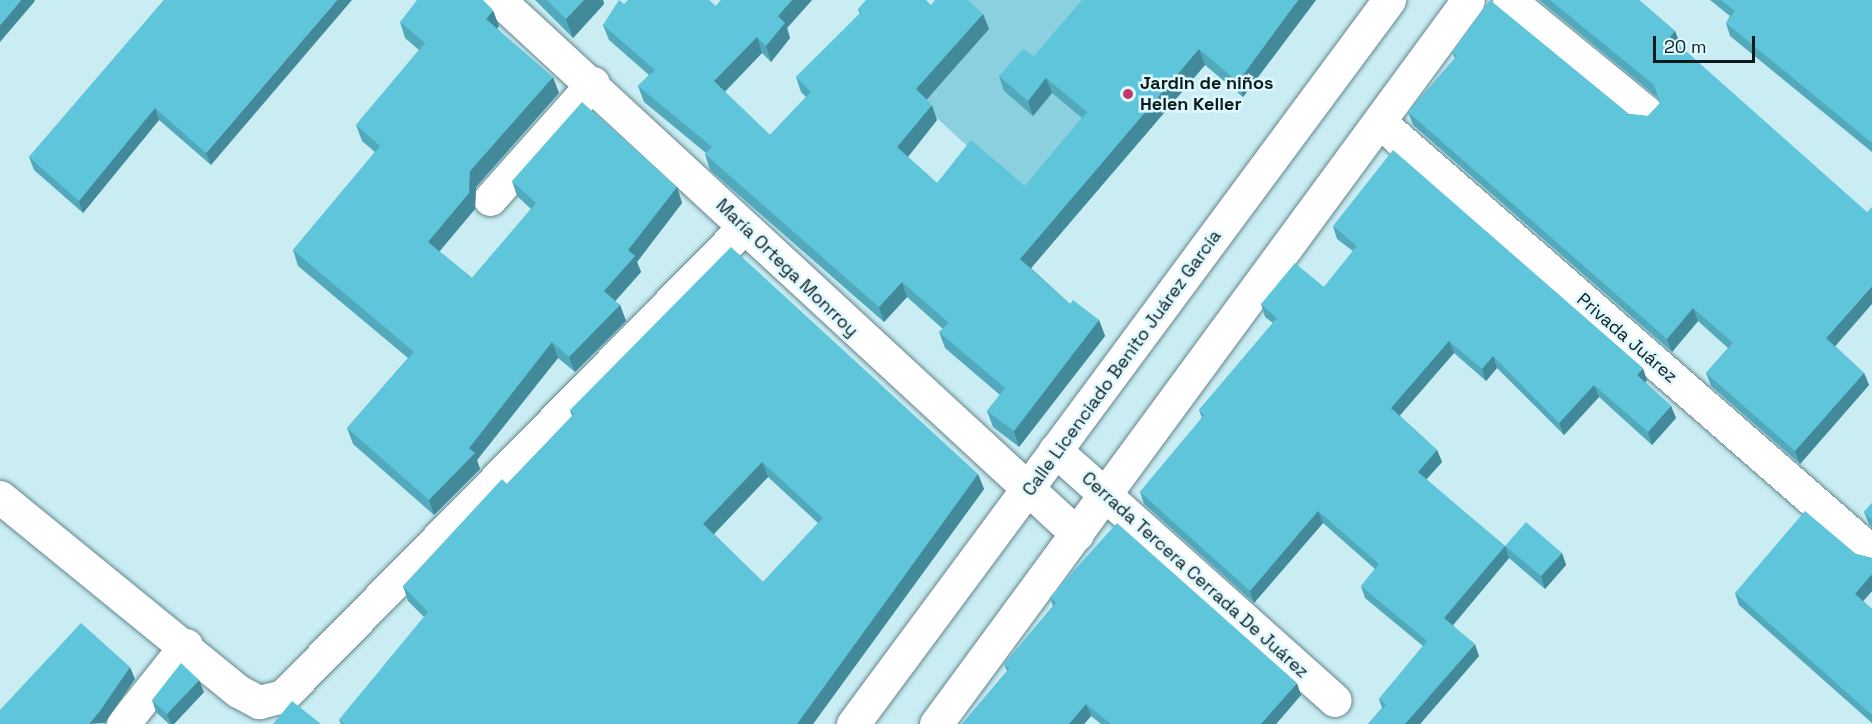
<!DOCTYPE html>
<meta charset="utf-8">
<style>
body{margin:0}
#map{position:relative;width:1872px;height:724px;overflow:hidden;background:#caedf4;font-family:"Space Grotesk",sans-serif}
div>[style]{position:absolute}
.green>*{inset:0;background:#8bd0df}
.roads{filter:drop-shadow(0 0 2px #65858c) drop-shadow(0 0 2px #65858c)}
.minor>*{height:33px;margin:-16.5px;padding:0 16.5px;transform-origin:16.5px;border-radius:16.5px;background:#fff}
.wall>*{inset:0;background:#51a9bb}
.shaded-wall>*{inset:0;background:#428a99}
.building>*{inset:0;background:#5ec5da}
.dots>*{width:16px;height:16px;translate:-50% -50%;box-sizing:border-box;border:3px solid #ddf8fe;border-radius:50%}
span{translate:-50% -50%;white-space:nowrap;text-align:center;line-height:1.15;-webkit-text-stroke:5px #ddf8fe;paint-order:stroke}
.poi-label{font-size:18px;color:#0e1b1d;font-weight:700}
.left{translate:0 -50%;text-align:left}
.street-label{font-size:18px;color:#0e1b1d}
.scale{position:absolute;left:1653px;top:36px;width:102px;height:27px;box-sizing:border-box;border:3px solid #0e1b1d;border-top:0;padding-left:8px;font-size:18px;line-height:21px;white-space:nowrap;color:#0e1b1d;-webkit-text-stroke:4px #ddf8fe;paint-order:stroke}
</style>
<div id="map">
<div class="green">
<div style="clip-path:polygon(947px 0,1139px 0,1057px 87px,1093px 127px,1014px 223px,977px 155px,888px 73px,938px 87px,966px 55px,927px 21px)"></div>
</div>
<div class="roads">
<div class="minor">
<div style="left:499px;top:0;width:787px;rotate:42.73deg"></div>
<div style="left:1509px;top:0;width:177px;rotate:39.3deg"></div>
<div style="left:1382px;top:124px;width:651px;rotate:41.14deg"></div>
<div style="left:490px;top:199px;width:155px;rotate:-48.4deg"></div>
<div style="left:1055px;top:450px;width:375px;rotate:41.8deg"></div>
<div style="left:0;top:497px;width:307px;rotate:39.2deg"></div>
<div style="left:238px;top:691px;width:24px;rotate:28deg"></div>
<div style="left:259px;top:702px;width:25px;rotate:-14deg"></div>
<div style="left:283px;top:696px;width:658px;rotate:-45.49deg"></div>
<div style="left:123px;top:724px;width:101px;rotate:-51.4deg"></div>
<div style="left:853px;top:724px;width:901px;rotate:-53.49deg"></div>
<div style="left:936px;top:724px;width:898px;rotate:-53.69deg"></div>
</div>
</div>
<div class="wall">
<div style="clip-path:polygon(164px 0,211px 165px,159px 120px,83px 213px,34px 170px,29px 157px)"></div>
<div style="clip-path:polygon(535px 0,603px 0,604px 4px,573px 38px)"></div>
<div style="clip-path:polygon(721px 0,812px 0,787px 28px,790px 38px,771px 62px,762px 53px,725px 92px,770px 135px,806px 97px,801px 92px,796px 77px,860px 14px,858px 9px,931px 5px,983px 14px,989px 29px,926px 99px,937px 120px,908px 157px,937px 183px,1025px 186px,1082px 118px,1052px 93px,1033px 116px,1004px 91px,999px 76px,1034px 56px,1316px 0,1243px 97px,1205px 65px,1031px 268px,1070px 304px,1099px 320px,1105px 336px,1019px 447px,993px 427px,987px 411px,1000px 395px,945px 348px,939px 332px,943px 329px,907px 297px,884px 322px,710px 170px,705px 154px,706px 153px,644px 102px,638px 86px,649px 75px,609px 40px,603px 25px,624px 4px,716px 6px)"></div>
<div style="clip-path:polygon(1539px 0,1639px 0,1675px 31px,1680px 44px,1679px 45px,1835px 346px,1864px 373px,1869px 385px,1800px 464px,1711px 386px,1706px 373px,1728px 348px,1698px 321px,1672px 352px,1413px 125px,1408px 112px,1455px 58px,1452px 52px,1629px 114px,1648px 116px,1660px 103px,1658px 98px)"></div>
<div style="clip-path:polygon(1710px 0,1872px 0,1872px 152px,1730px 36px,1726px 23px,1730px 16px)"></div>
<div style="clip-path:polygon(400px 22px,499px 26px,497px 28px,559px 93px,476px 187px,475px 209px,439px 251px,472px 278px,531px 209px,517px 196px,512px 181px,677px 187px,682px 203px,637px 262px,641px 272px,615px 301px,620px 305px,626px 321px,575px 372px,558px 358px,477px 460px,480px 469px,434px 515px,353px 444px,347px 428px,408px 358px,298px 266px,293px 250px,375px 152px,362px 141px,356px 125px,419px 50px,405px 38px)"></div>
<div style="clip-path:polygon(1333px 226px,1647px 380px,1645px 382px,1671px 406px,1676px 418px,1652px 445px,1599px 397px,1564px 435px,1497px 368px,1486px 381px,1454px 353px,1399px 415px,1437px 450px,1442px 462px,1426px 480px,1505px 546px,1562px 553px,1566px 565px,1545px 589px,1509px 558px,1453px 625px,1479px 656px,1420px 724px,1368px 724px,1382px 708px,1379px 699px,1423px 646px,1365px 598px,1361px 586px,1375px 569px,1323px 523px,1254px 603px,1144px 504px,1140px 492px,1202px 418px,1199px 410px,1273px 323px,1265px 317px,1261px 304px,1324px 287px,1353px 251px,1337px 239px)"></div>
<div style="clip-path:polygon(evenodd,570px 410px,978px 474px,984px 489px,813px 724px,341px 724px,339px 720px,424px 617px,408px 601px,403px 586px,507px 484px,572px 416px,570px 410px,768px 477px,818px 523px,763px 582px,714px 534px,768px 477px)"></div>
<div style="clip-path:polygon(1872px 503px,1872px 528px,1869px 524px,1864px 512px)"></div>
<div style="clip-path:polygon(1856px 554px,1872px 558px,1872px 591px,1863px 601px,1872px 609px,1872px 723px,1739px 605px,1735px 593px)"></div>
<div style="clip-path:polygon(1050px 597px,1301px 695px,1276px 724px,1101px 724px,1091px 716px,1084px 724px,962px 724px,1007px 671px,1004px 664px,1053px 606px)"></div>
<div style="clip-path:polygon(204px 692px,174px 724px,169px 724px,156px 712px,152px 700px)"></div>
</div>
<div class="shaded-wall">
<div style="clip-path:polygon(21px 0,34px 0,35px 1px,0 42px,0 25px)"></div>
<div style="clip-path:polygon(337px 0,352px 0,211px 165px,206px 153px)"></div>
<div style="clip-path:polygon(584px 0,603px 0,604px 4px,573px 38px,566px 19px)"></div>
<div style="clip-path:polygon(792px 0,812px 0,787px 28px,790px 38px,771px 62px,766px 46px,778px 16px)"></div>
<div style="clip-path:polygon(1298px 0,1316px 0,1243px 97px,1238px 82px)"></div>
<div style="clip-path:polygon(493px 10px,499px 26px,492px 35px,486px 19px)"></div>
<div style="clip-path:polygon(983px 14px,989px 29px,922px 105px,916px 89px)"></div>
<div style="clip-path:polygon(1675px 31px,1680px 44px,1675px 50px,1670px 37px)"></div>
<div style="clip-path:polygon(757px 37px,762px 53px,719px 97px,714px 81px)"></div>
<div style="clip-path:polygon(1199px 49px,1205px 65px,1026px 274px,1020px 259px)"></div>
<div style="clip-path:polygon(553px 77px,559px 93px,476px 187px,475px 209px,434px 258px,428px 242px,470px 171px)"></div>
<div style="clip-path:polygon(1046px 78px,1052px 93px,1033px 116px,1028px 101px)"></div>
<div style="clip-path:polygon(932px 105px,937px 120px,903px 163px,897px 147px)"></div>
<div style="clip-path:polygon(155px 108px,159px 120px,83px 213px,79px 201px)"></div>
<div style="clip-path:polygon(677px 187px,682px 203px,637px 262px,641px 272px,610px 307px,604px 291px,628px 250px)"></div>
<div style="clip-path:polygon(902px 282px,907px 297px,884px 322px,879px 307px)"></div>
<div style="clip-path:polygon(1872px 286px,1872px 304px,1831px 351px,1826px 338px)"></div>
<div style="clip-path:polygon(620px 305px,626px 321px,575px 372px,569px 357px)"></div>
<div style="clip-path:polygon(1693px 308px,1698px 321px,1672px 352px,1667px 339px)"></div>
<div style="clip-path:polygon(1099px 320px,1105px 336px,1019px 447px,1014px 431px)"></div>
<div style="clip-path:polygon(1449px 341px,1454px 353px,1396px 420px,1391px 408px)"></div>
<div style="clip-path:polygon(552px 342px,558px 358px,477px 460px,480px 469px,434px 515px,429px 500px)"></div>
<div style="clip-path:polygon(1493px 356px,1497px 368px,1486px 381px,1482px 369px)"></div>
<div style="clip-path:polygon(1643px 368px,1647px 380px,1641px 387px,1637px 375px)"></div>
<div style="clip-path:polygon(1864px 373px,1869px 385px,1800px 464px,1795px 451px)"></div>
<div style="clip-path:polygon(1594px 385px,1599px 397px,1564px 435px,1559px 423px)"></div>
<div style="clip-path:polygon(1671px 406px,1676px 418px,1652px 445px,1648px 432px)"></div>
<div style="clip-path:polygon(1437px 450px,1442px 462px,1422px 484px,1418px 472px)"></div>
<div style="clip-path:polygon(762px 462px,768px 477px,709px 539px,703px 524px)"></div>
<div style="clip-path:polygon(978px 474px,984px 489px,813px 724px,797px 724px)"></div>
<div style="clip-path:polygon(1318px 511px,1323px 523px,1254px 603px,1250px 591px)"></div>
<div style="clip-path:polygon(1505px 546px,1509px 558px,1449px 630px,1444px 618px)"></div>
<div style="clip-path:polygon(1562px 553px,1566px 565px,1545px 589px,1541px 576px)"></div>
<div style="clip-path:polygon(1872px 574px,1872px 591px,1859px 606px,1855px 594px)"></div>
<div style="clip-path:polygon(1475px 644px,1479px 656px,1420px 724px,1405px 724px)"></div>
<div style="clip-path:polygon(130px 667px,135px 679px,105px 723px,89px 724px)"></div>
<div style="clip-path:polygon(199px 680px,204px 692px,174px 724px,171px 724px,167px 714px)"></div>
<div style="clip-path:polygon(1297px 683px,1301px 695px,1276px 724px,1261px 724px)"></div>
<div style="clip-path:polygon(1086px 704px,1091px 716px,1084px 724px,1069px 724px)"></div>
</div>
<div class="building">
<div style="clip-path:polygon(0 0,21px 0,0 25px)"></div>
<div style="clip-path:polygon(164px 0,337px 0,206px 153px,155px 108px,79px 201px,29px 157px)"></div>
<div style="clip-path:polygon(417px 0,483px 0,493px 10px,486px 19px,553px 77px,470px 171px,469px 193px,428px 242px,472px 278px,536px 203px,512px 181px,582px 102px,677px 187px,628px 250px,635px 256px,604px 291px,620px 305px,569px 357px,552px 342px,469px 448px,475px 453px,429px 500px,347px 428px,414px 352px,293px 250px,380px 146px,356px 125px,425px 43px,400px 22px)"></div>
<div style="clip-path:polygon(547px 0,584px 0,566px 19px)"></div>
<div style="clip-path:polygon(619px 0,624px 4px,628px 0,709px 0,716px 6px,721px 0,792px 0,778px 16px,785px 23px,766px 46px,757px 37px,714px 81px,770px 135px,811px 92px,796px 77px,861px 12px,858px 9px,866px 0,926px 0,931px 5px,935px 0,968px 0,983px 14px,916px 89px,932px 105px,897px 147px,937px 183px,971px 140px,1025px 186px,1087px 112px,1046px 78px,1028px 101px,999px 76px,1023px 49px,1034px 56px,1082px 0,1298px 0,1238px 82px,1199px 49px,1020px 259px,1070px 304px,1073px 300px,1099px 320px,1014px 431px,987px 411px,1005px 388px,939px 332px,949px 323px,902px 282px,879px 307px,705px 154px,712px 147px,638px 86px,655px 70px,603px 25px)"></div>
<div style="clip-path:polygon(1490px 0,1629px 114px,1648px 116px,1660px 103px,1654px 85px,1550px 0,1639px 0,1675px 31px,1670px 37px,1867px 212px,1872px 207px,1872px 286px,1826px 338px,1864px 373px,1795px 451px,1706px 373px,1733px 343px,1693px 308px,1667px 339px,1408px 112px,1457px 56px,1452px 52px)"></div>
<div style="clip-path:polygon(1721px 0,1872px 0,1872px 143px,1726px 23px,1735px 11px)"></div>
<div style="clip-path:polygon(1393px 150px,1643px 368px,1637px 375px,1671px 406px,1648px 432px,1594px 385px,1559px 423px,1493px 356px,1482px 369px,1449px 341px,1391px 408px,1437px 450px,1418px 472px,1505px 546px,1444px 618px,1475px 644px,1405px 724px,1368px 724px,1386px 705px,1379px 699px,1427px 641px,1361px 586px,1379px 564px,1318px 511px,1250px 591px,1140px 492px,1204px 415px,1199px 410px,1277px 318px,1261px 304px,1295px 263px,1324px 287px,1357px 246px,1333px 226px)"></div>
<div style="clip-path:polygon(evenodd,731px 247px,978px 474px,797px 724px,345px 724px,339px 720px,428px 612px,403px 586px,502px 479px,507px 484px,574px 414px,570px 410px,731px 247px,762px 462px,823px 518px,763px 582px,703px 524px,762px 462px)"></div>
<div style="clip-path:polygon(1872px 503px,1872px 520px,1864px 512px)"></div>
<div style="clip-path:polygon(1805px 511px,1856px 554px,1872px 558px,1872px 574px,1855px 594px,1872px 609px,1872px 715px,1735px 593px)"></div>
<div style="clip-path:polygon(1526px 522px,1562px 553px,1541px 576px,1505px 546px)"></div>
<div style="clip-path:polygon(1117px 523px,1297px 683px,1261px 724px,1111px 724px,1086px 704px,1069px 724px,962px 724px,1009px 669px,1004px 664px,1056px 603px,1050px 597px)"></div>
<div style="clip-path:polygon(81px 623px,130px 667px,100px 711px,89px 724px,0 724px,0 710px)"></div>
<div style="clip-path:polygon(181px 663px,199px 680px,167px 714px,152px 700px)"></div>
<div style="clip-path:polygon(292px 701px,321px 724px,273px 724px)"></div>
</div>
<div class="dots">
<div style="left:1128px;top:94px;background:#c3376b"></div>
</div>
<div class="poi-label">
<span class="left" style="left:1140px;top:94px">Jardin de niños<br>Helen Keller</span>
</div>
<div class="street-label">
<span style="left:787px;top:268px;rotate:44deg">María Ortega Monrroy</span>
<span style="left:1627px;top:338px;rotate:41deg">Privada Juárez</span>
<span style="left:1122px;top:363px;rotate:-54deg">Calle Licenciado Benito Juárez García</span>
<span style="left:1195px;top:575px;rotate:42deg">Cerrada Tercera Cerrada De Juárez</span>
</div>
<div class="scale">20 m</div>
</div>
